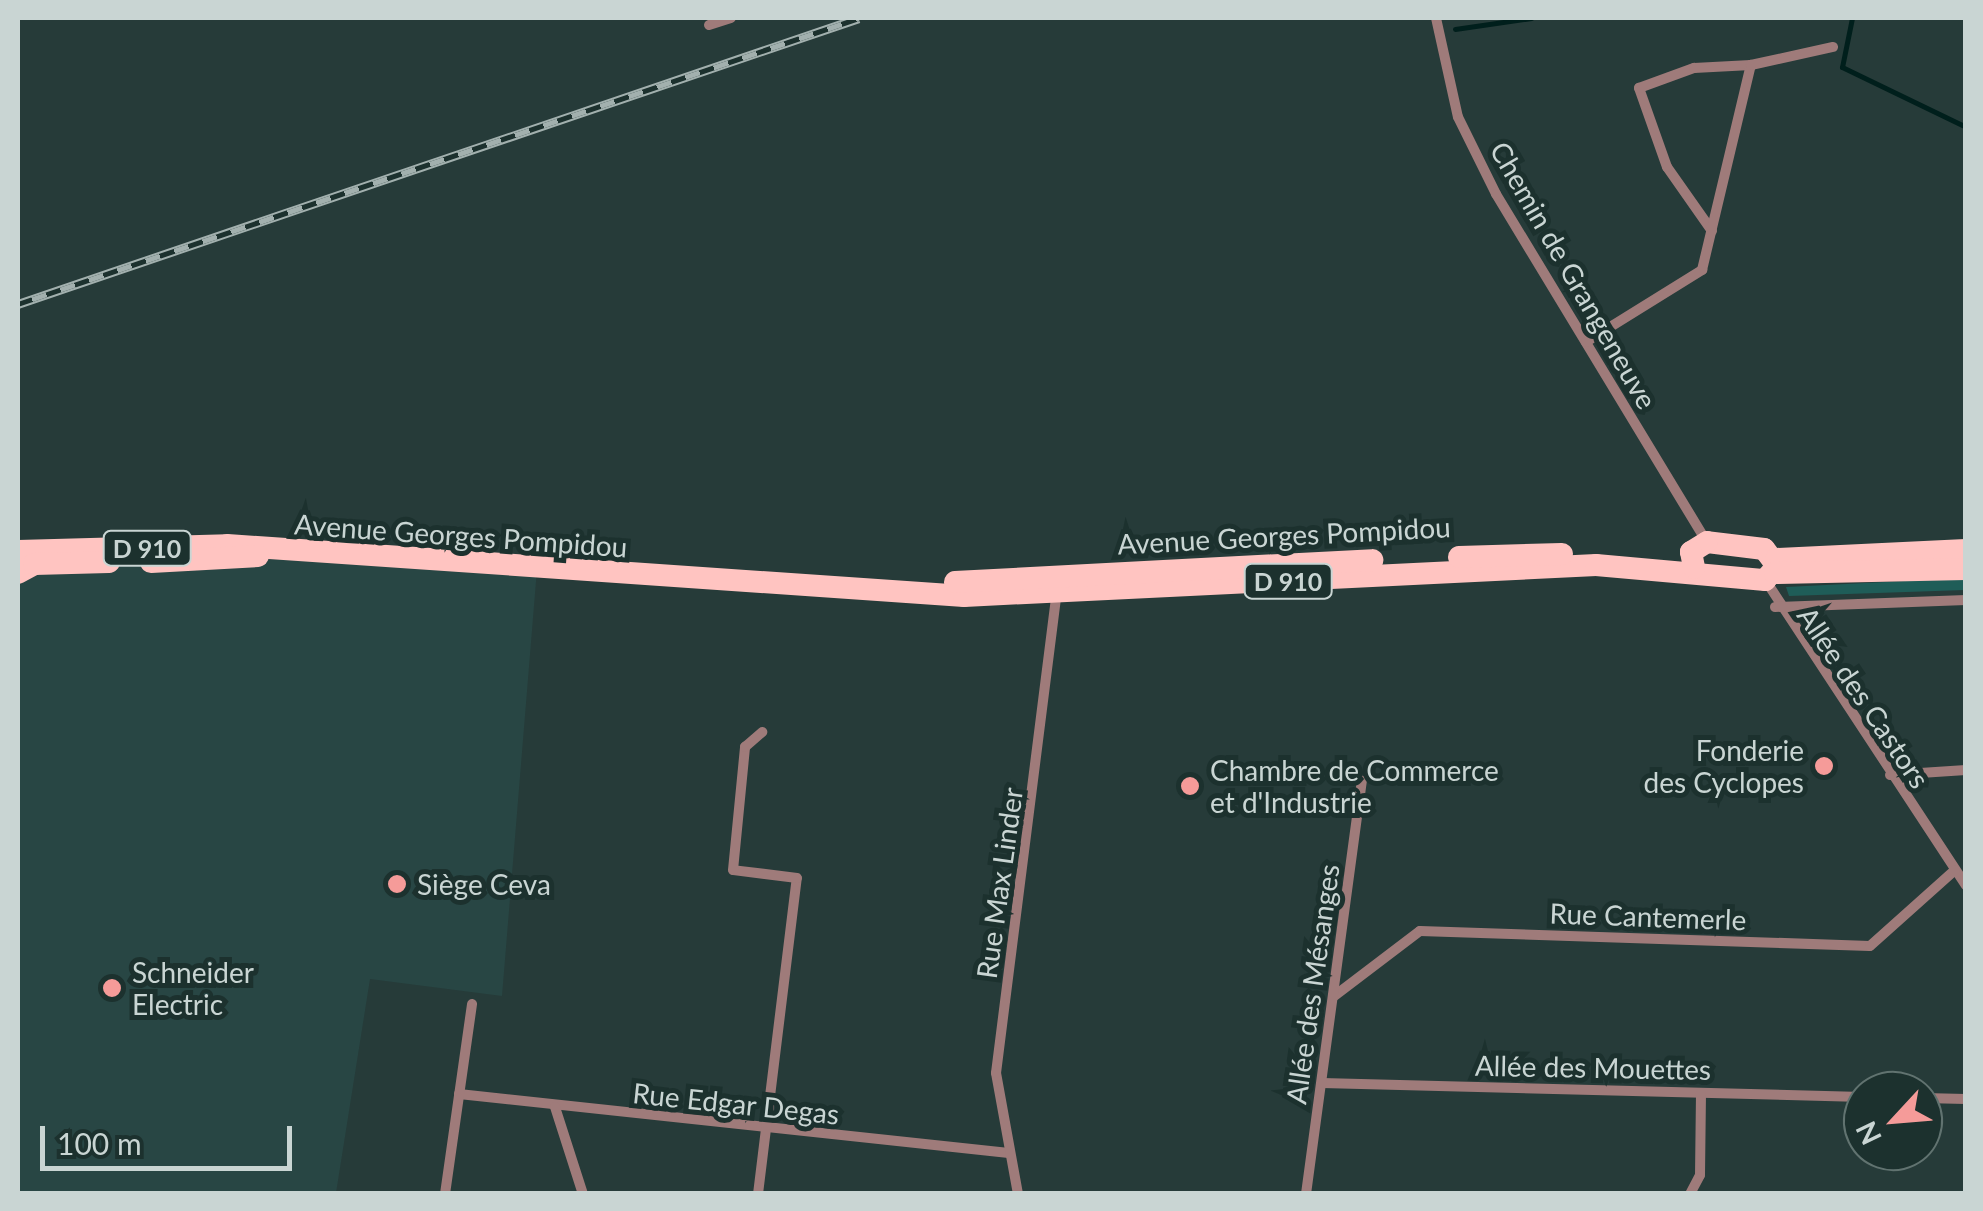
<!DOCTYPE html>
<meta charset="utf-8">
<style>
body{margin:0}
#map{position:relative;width:1983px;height:1211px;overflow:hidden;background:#263b39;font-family:Lato,sans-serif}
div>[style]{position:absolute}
.built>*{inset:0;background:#284644}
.green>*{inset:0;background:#1f5d58}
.stream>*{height:5px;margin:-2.5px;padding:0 2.5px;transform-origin:2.5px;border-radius:2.5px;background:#001f1c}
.minor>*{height:10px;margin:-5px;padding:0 5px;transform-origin:5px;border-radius:5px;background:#9f7b7a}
.primary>*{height:22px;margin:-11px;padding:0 11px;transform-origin:11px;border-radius:11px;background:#ffc4c1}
.rail>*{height:9px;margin-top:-4.5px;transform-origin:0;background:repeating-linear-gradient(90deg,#1c312e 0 15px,#a2b0ae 0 30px);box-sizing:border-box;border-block:2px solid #a2b0ae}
.dots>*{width:28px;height:28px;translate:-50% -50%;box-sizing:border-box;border:5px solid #1c312e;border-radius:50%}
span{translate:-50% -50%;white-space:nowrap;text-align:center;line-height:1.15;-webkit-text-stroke:10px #1c312e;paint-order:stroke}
.shield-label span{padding:2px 8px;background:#1c312e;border:2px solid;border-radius:8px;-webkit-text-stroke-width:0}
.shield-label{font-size:25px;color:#c9d5d3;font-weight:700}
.street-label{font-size:28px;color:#c9d5d3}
.poi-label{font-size:28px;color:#c9d5d3}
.right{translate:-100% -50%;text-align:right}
.left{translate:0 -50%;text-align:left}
.frame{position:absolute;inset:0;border:20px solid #c9d5d3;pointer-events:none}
.north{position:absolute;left:1843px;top:1071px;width:100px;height:100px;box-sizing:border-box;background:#1c312e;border:2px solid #617370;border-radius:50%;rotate:244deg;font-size:28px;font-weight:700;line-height:40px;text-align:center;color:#c9d5d3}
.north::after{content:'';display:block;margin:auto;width:35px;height:45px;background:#f59b99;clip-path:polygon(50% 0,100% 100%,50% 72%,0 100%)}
.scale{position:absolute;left:40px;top:1126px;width:252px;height:45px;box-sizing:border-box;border:5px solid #c9d5d3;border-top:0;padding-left:12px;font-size:30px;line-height:35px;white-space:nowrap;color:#c9d5d3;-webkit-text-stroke:8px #1c312e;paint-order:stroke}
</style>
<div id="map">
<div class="built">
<div style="clip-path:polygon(18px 548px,538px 557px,502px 996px,370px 979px,336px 1193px,18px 1194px)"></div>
</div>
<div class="green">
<div style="clip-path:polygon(1965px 578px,1965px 590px,1789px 596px,1786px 587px)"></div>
</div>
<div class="stream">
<div style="left:1852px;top:18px;width:50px;rotate:101.5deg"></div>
<div style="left:1842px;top:67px;width:138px;rotate:25.8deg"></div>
<div style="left:1455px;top:29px;width:77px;rotate:-8.2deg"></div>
</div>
<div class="minor">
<div style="left:1436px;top:18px;width:101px;rotate:77.5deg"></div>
<div style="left:1458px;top:117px;width:86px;rotate:63.7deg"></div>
<div style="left:1496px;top:194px;width:406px;rotate:58.8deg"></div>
<div style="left:709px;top:25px;width:23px;rotate:-18deg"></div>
<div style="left:1712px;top:231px;width:78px;rotate:-125.1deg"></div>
<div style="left:1667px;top:167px;width:84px;rotate:-109.5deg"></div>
<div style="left:1639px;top:88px;width:59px;rotate:-20deg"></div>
<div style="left:1694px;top:68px;width:57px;rotate:-3deg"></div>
<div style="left:1586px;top:342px;width:137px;rotate:-31.8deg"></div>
<div style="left:1702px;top:270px;width:211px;rotate:-76.6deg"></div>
<div style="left:1751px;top:65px;width:84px;rotate:-12.4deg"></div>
<div style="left:1766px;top:581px;width:364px;rotate:56.7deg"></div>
<div style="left:1775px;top:607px;width:191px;rotate:-2.1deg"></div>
<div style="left:1890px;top:775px;width:76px;rotate:-3.8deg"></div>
<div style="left:1333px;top:997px;width:109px;rotate:-37.2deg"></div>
<div style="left:1420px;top:931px;width:450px;rotate:1.9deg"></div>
<div style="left:1870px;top:946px;width:114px;rotate:-41.8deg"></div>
<div style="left:1322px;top:1083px;width:541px;rotate:1.48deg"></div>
<div style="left:459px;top:1094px;width:553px;rotate:6.12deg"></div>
<div style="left:1923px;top:1098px;width:43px;rotate:1.3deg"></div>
<div style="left:555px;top:1107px;width:91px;rotate:72.2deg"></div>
<div style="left:445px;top:1194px;width:192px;rotate:-81.9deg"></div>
<div style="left:758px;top:1194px;width:318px;rotate:-83deg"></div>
<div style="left:797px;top:878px;width:64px;rotate:-172.9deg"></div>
<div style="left:733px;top:870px;width:124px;rotate:-84.4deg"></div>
<div style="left:745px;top:747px;width:23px;rotate:-41deg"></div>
<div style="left:1018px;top:1194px;width:123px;rotate:-100.3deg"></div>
<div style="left:996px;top:1073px;width:486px;rotate:-82.8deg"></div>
<div style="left:1306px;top:1194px;width:417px;rotate:-82.3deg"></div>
<div style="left:1690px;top:1194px;width:21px;rotate:-62deg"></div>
<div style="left:1700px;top:1175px;width:82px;rotate:-89.3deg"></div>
</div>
<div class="primary">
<div style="left:18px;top:551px;width:209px;rotate:-1.6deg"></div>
<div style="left:227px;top:545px;width:739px;rotate:3.96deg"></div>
<div style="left:964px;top:596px;width:633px;rotate:-2.81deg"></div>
<div style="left:1596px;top:565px;width:170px;rotate:5.1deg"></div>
<div style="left:1765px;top:580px;width:18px;rotate:-49deg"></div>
<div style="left:1777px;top:566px;width:21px;rotate:-127deg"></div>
<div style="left:1764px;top:549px;width:57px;rotate:-173deg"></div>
<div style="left:1707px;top:542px;width:19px;rotate:148deg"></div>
<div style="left:1691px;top:552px;width:16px;rotate:79deg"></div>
<div style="left:1459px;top:557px;width:103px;rotate:-1.7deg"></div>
<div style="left:1776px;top:559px;width:190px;rotate:-2.7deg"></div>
<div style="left:151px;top:562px;width:107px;rotate:-3.2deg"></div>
<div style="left:18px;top:573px;width:18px;rotate:-29deg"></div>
<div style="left:34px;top:564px;width:75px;rotate:-1.5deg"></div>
<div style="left:1775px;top:573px;width:191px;rotate:-1.2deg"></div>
<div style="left:955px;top:582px;width:418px;rotate:-3deg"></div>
</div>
<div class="rail">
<div style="left:18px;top:304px;width:888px;rotate:-18.78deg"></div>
</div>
<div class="dots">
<div style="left:1824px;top:766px;background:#f59b99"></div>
<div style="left:1190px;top:786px;background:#f59b99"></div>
<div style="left:397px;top:884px;background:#f59b99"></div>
<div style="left:112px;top:988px;background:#f59b99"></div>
</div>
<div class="shield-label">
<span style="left:147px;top:548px">D 910</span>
<span style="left:1288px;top:581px">D 910</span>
</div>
<div class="street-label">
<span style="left:1574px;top:275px;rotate:60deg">Chemin de Grangeneuve</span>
<span style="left:461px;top:535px;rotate:4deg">Avenue Georges Pompidou</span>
<span style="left:1284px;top:535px;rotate:-3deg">Avenue Georges Pompidou</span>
<span style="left:1864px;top:697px;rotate:56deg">Allée des Castors</span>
<span style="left:999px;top:883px;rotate:-82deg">Rue Max Linder</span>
<span style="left:1648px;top:916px;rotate:2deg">Rue Cantemerle</span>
<span style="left:1312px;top:984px;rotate:-82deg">Allée des Mésanges</span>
<span style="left:1593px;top:1067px;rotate:1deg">Allée des Mouettes</span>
<span style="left:736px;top:1103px;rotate:6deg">Rue Edgar Degas</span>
</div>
<div class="poi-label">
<span class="right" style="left:1804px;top:766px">Fonderie<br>des Cyclopes</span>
<span class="left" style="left:1210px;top:786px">Chambre de Commerce<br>et d'Industrie</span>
<span class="left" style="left:417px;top:884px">Siège Ceva</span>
<span class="left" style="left:132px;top:988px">Schneider<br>Electric</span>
</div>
<div class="frame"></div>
<div class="north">N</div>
<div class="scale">100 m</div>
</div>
